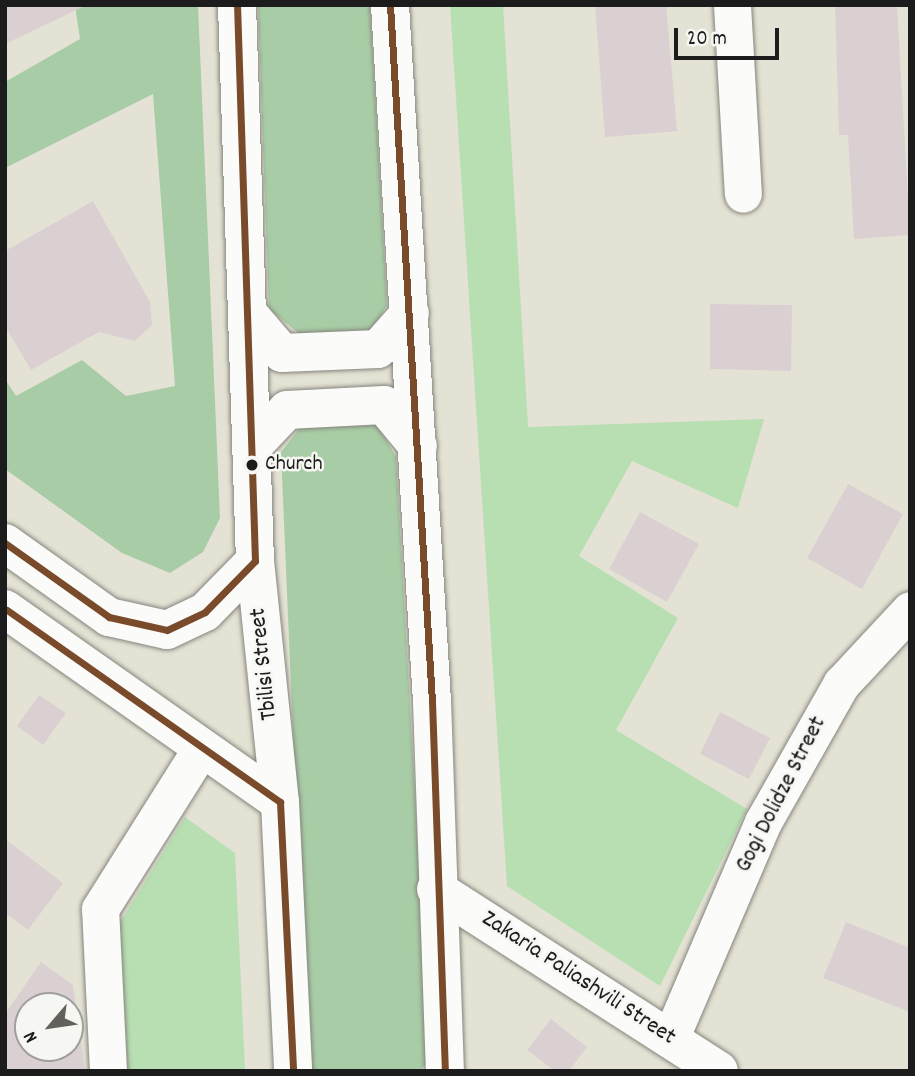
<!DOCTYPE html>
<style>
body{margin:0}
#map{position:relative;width:915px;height:1076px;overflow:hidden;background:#e4e2d4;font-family:Dekko,sans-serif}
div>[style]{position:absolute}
.green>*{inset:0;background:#b7dfb2}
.forest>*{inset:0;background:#a8cda6}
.building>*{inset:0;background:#dad0d1}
.roads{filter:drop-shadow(0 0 2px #86857e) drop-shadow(0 0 2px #86857e)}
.minor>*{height:37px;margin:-18.5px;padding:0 18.5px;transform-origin:18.5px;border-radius:18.5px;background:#fbfbf9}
.tertiary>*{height:38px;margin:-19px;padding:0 19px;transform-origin:19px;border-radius:19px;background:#fbfbf9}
.secondary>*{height:38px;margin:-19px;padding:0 19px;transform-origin:19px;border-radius:19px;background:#fbfbf9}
.bus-1>*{height:7px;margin:-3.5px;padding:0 3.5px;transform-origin:3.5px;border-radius:3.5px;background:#7a4b2a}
.dots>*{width:19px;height:19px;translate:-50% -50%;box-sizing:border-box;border:4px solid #f6f6f2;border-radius:50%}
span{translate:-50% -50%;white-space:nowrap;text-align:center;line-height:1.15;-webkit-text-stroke:5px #f6f6f2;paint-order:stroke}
.bus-label{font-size:22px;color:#1c1c1c}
.left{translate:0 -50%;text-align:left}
.street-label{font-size:24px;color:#1c1c1c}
.frame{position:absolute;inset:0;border:7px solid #1c1c1c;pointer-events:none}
.north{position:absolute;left:14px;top:992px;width:70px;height:70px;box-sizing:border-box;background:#f6f6f2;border:2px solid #9f9f9c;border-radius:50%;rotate:241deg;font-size:19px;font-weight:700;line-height:28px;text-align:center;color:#1c1c1c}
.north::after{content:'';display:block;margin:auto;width:24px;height:32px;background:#62615c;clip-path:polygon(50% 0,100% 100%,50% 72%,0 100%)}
.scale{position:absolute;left:674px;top:28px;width:105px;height:32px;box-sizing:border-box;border:4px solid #1c1c1c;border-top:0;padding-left:9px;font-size:21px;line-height:24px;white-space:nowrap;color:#1c1c1c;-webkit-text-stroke:5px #f6f6f2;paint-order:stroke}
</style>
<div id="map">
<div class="green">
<div style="clip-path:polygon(450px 5px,503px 5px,528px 427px,764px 419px,738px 508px,632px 461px,579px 556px,678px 618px,616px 730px,747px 809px,660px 986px,507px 886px)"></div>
<div style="clip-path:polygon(185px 817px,235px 853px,245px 1071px,117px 1071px,111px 937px)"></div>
</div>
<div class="forest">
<div style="clip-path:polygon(75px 5px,198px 5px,220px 518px,203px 552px,170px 573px,122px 553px,5px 469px,5px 379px,16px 396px,82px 360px,126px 396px,175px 386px,153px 94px,5px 168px,5px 82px,80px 39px)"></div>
<div style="clip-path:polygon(258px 5px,370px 5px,387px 305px,373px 329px,340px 342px,312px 344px,269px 309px)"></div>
<div style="clip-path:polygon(345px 417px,378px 425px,396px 457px,430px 1059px,420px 1071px,314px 1071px,307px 1061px,281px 452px,300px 428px)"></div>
</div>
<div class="building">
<div style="clip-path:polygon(5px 5px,87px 5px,5px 44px)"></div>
<div style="clip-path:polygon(595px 5px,666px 5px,677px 131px,605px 137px)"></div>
<div style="clip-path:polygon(835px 5px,897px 5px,910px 235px,854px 239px,848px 135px,839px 135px)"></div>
<div style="clip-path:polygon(93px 201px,150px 302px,152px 325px,135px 341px,99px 332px,31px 370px,5px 326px,5px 251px)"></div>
<div style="clip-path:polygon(710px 304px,792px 305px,791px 371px,710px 369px)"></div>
<div style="clip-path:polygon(848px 484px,903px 514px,862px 589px,807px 558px)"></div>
<div style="clip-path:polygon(640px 512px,699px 544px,667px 602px,609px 569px)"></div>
<div style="clip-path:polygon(39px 695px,66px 713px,43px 745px,17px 726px)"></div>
<div style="clip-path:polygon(720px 712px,770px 738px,749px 779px,700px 754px)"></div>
<div style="clip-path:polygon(5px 839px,63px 883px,28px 930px,5px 913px)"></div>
<div style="clip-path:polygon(846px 922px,910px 948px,910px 1012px,823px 978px)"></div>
<div style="clip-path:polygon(evenodd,41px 962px,73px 985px,85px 1071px,5px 1071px,5px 1014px,41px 962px,28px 1006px,70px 1006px,70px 1048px,28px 1048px,28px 1006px)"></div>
<div style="clip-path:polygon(551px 1019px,587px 1047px,569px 1071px,555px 1071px,527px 1050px)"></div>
</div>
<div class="roads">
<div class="minor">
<div style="left:732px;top:5px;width:189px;rotate:86.7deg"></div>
<div style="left:670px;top:1039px;width:236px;rotate:-66.8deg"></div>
<div style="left:763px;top:822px;width:159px;rotate:-60.5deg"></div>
<div style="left:841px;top:684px;width:101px;rotate:-47deg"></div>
<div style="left:108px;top:1071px;width:162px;rotate:-92.8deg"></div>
<div style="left:100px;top:909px;width:191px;rotate:-57.8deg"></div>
</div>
<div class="tertiary">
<div style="left:436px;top:889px;width:336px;rotate:32.7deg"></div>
</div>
<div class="secondary">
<div style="left:237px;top:5px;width:556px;rotate:88.15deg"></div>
<div style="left:255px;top:561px;width:242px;rotate:84.1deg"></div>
<div style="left:280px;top:802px;width:269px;rotate:87.2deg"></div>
<div style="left:390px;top:5px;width:697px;rotate:86.55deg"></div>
<div style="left:432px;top:701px;width:370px;rotate:88deg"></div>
<div style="left:247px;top:312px;width:54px;rotate:49.5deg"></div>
<div style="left:282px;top:353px;width:96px;rotate:-2.4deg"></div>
<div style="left:378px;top:349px;width:48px;rotate:-48.4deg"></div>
<div style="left:251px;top:448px;width:52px;rotate:-46.5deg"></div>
<div style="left:287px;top:410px;width:97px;rotate:-3deg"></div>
<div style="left:384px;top:405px;width:53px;rotate:50.3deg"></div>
<div style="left:5px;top:543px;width:128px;rotate:35.4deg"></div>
<div style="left:109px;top:617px;width:59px;rotate:12.6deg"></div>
<div style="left:167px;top:630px;width:42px;rotate:-25.3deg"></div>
<div style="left:205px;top:612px;width:71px;rotate:-45.6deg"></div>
<div style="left:5px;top:609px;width:336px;rotate:35.1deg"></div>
</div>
</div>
<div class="bus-1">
<div style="left:390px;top:5px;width:697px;rotate:86.55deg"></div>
<div style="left:432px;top:701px;width:370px;rotate:88deg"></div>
<div style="left:5px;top:543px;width:128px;rotate:35.4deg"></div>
<div style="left:109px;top:617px;width:59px;rotate:12.6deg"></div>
<div style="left:167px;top:630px;width:42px;rotate:-25.3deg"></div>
<div style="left:205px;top:612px;width:71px;rotate:-45.6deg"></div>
<div style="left:255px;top:561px;width:556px;rotate:-91.85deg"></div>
<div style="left:7px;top:610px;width:334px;rotate:35.1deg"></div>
<div style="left:280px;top:802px;width:269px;rotate:87.2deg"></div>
</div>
<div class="dots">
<div style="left:252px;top:465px;background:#1c1c1c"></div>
</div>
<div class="bus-label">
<span class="left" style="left:265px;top:465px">Church</span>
</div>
<div class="street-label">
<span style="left:265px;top:664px;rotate:-96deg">Tbilisi Street</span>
<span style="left:782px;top:795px;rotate:-63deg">Gogi Dolidze Street</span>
<span style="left:578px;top:979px;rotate:33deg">Zakaria Paliashvili Street</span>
</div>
<div class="frame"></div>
<div class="north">N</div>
<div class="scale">20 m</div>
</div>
